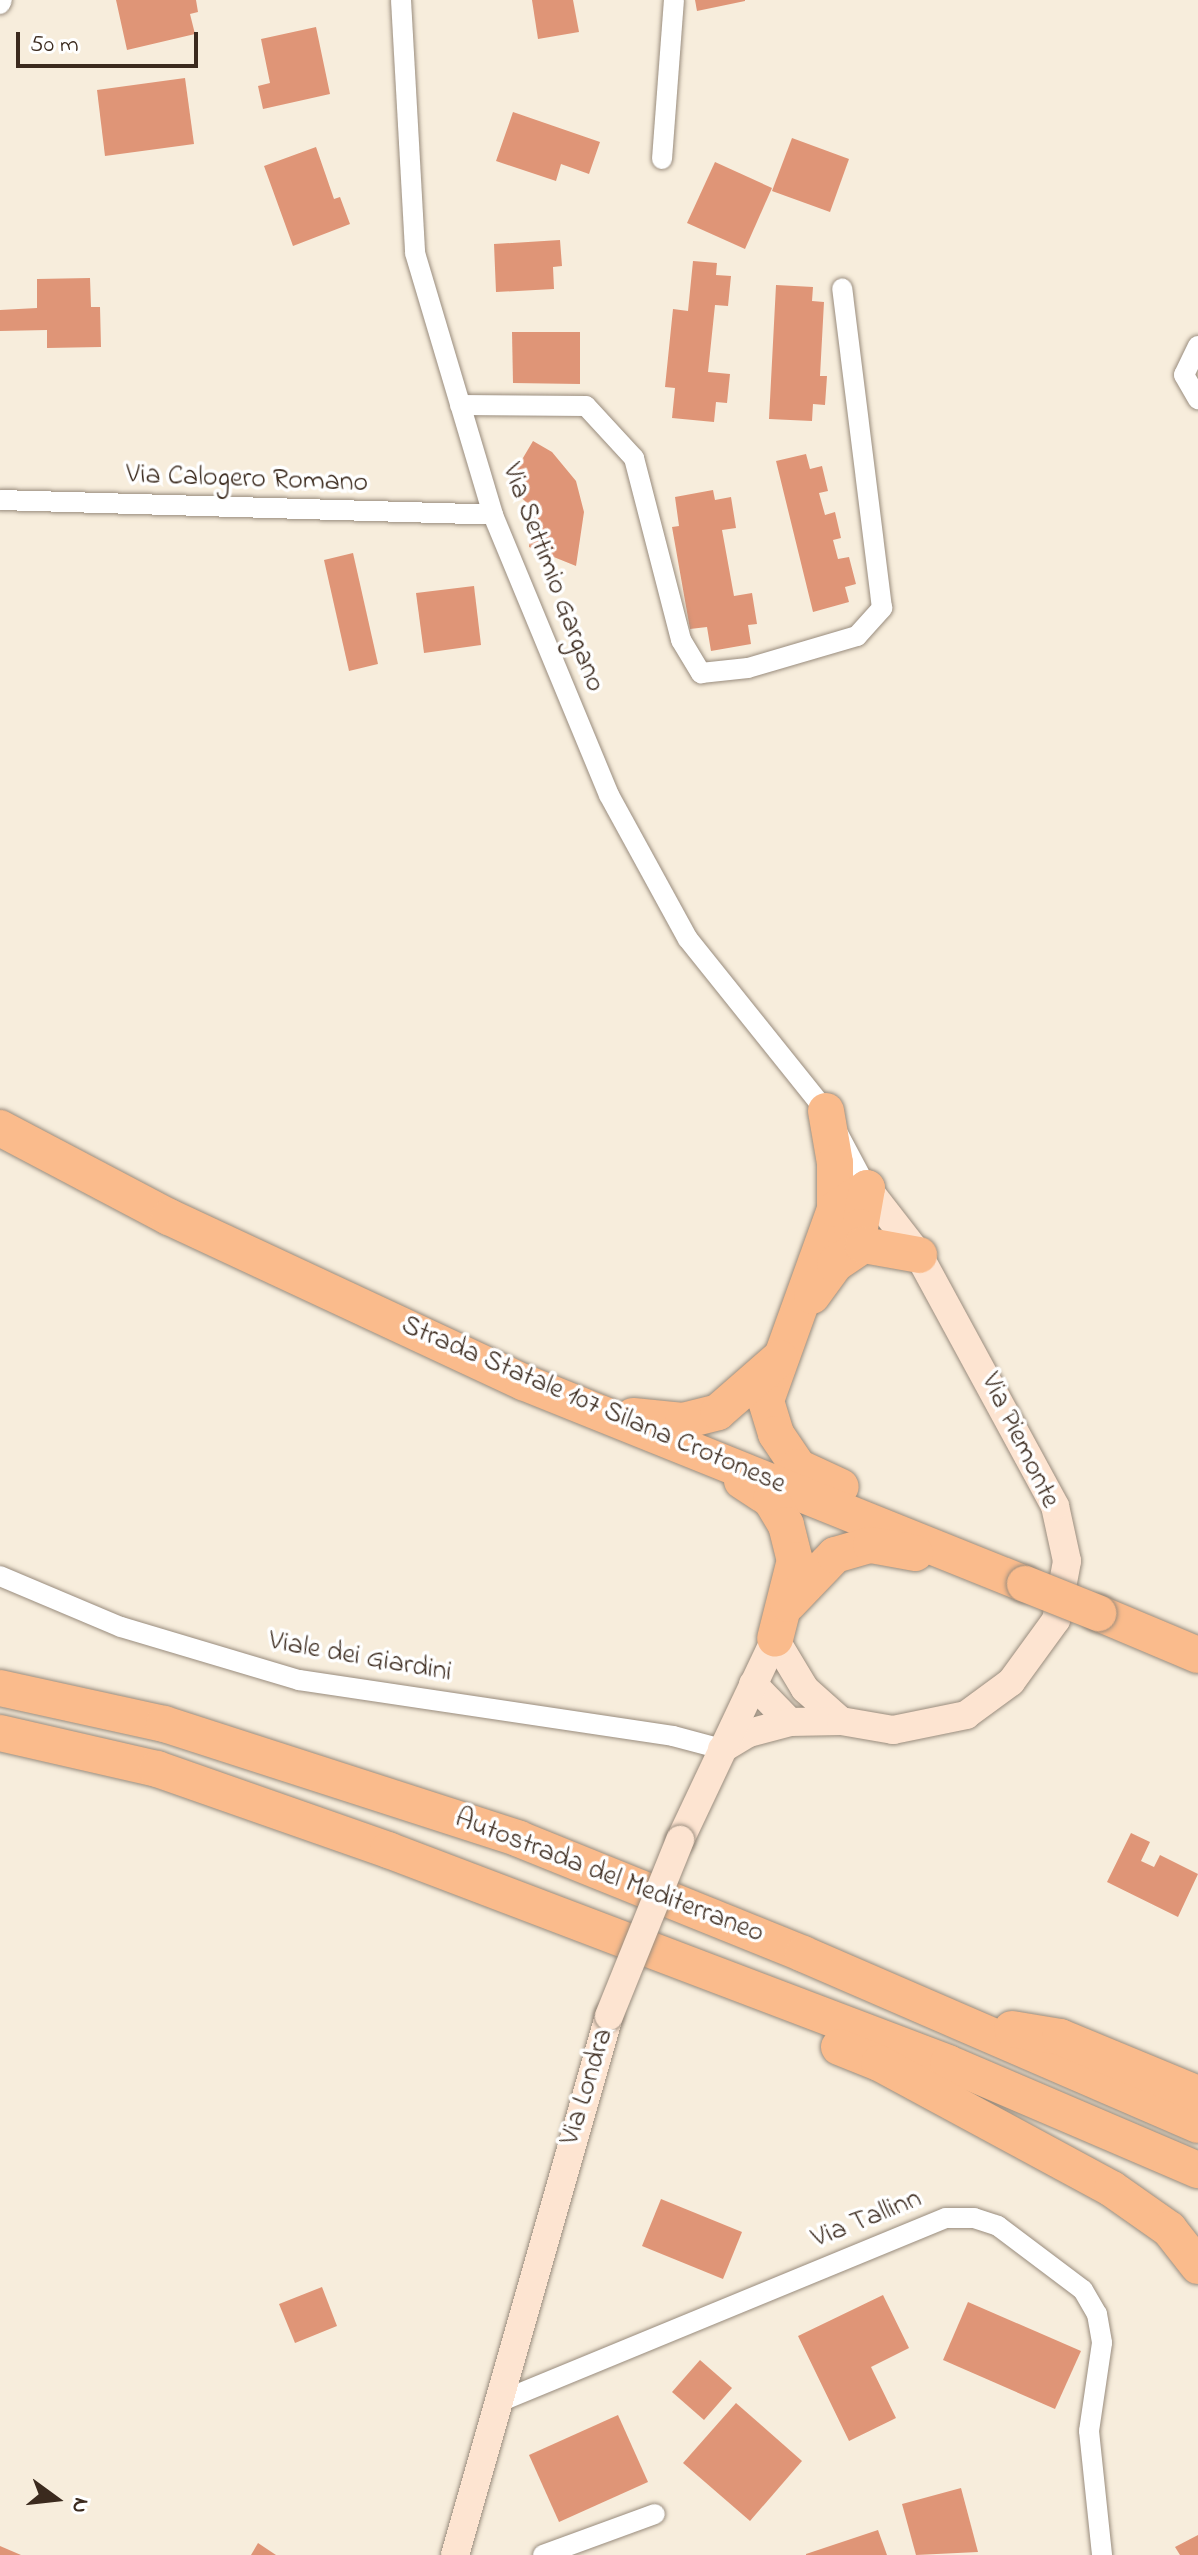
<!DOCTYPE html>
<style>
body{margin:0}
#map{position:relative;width:1198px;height:2555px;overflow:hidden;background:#f7eddc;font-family:"Indie Flower",sans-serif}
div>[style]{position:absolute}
.building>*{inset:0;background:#df9577}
.roads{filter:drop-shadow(0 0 2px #998c7d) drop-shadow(0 0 2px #998c7d)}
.street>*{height:20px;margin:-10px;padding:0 10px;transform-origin:10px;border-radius:10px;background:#fff}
.secondary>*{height:28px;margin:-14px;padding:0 14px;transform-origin:14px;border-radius:14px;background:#fde4d1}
.highway>*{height:36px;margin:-18px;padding:0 18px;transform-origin:18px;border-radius:18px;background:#fabb8c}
.bridges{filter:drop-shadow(0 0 2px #998c7d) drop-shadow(0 0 2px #998c7d)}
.secondary-bridge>*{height:28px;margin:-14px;padding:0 14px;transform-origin:14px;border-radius:14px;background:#fde4d1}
.highway-bridge>*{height:36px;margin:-18px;padding:0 18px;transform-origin:18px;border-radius:18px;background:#fabb8c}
span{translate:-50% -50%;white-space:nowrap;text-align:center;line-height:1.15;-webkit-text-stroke:7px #fff;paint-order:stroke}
.street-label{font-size:28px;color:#3b2a1e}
.north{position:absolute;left:16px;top:2459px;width:80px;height:80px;-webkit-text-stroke:6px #fff;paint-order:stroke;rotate:105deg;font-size:22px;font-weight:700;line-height:32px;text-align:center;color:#3b2a1e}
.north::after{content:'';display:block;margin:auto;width:28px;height:36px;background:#3b2a1e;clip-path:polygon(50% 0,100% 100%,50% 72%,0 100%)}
.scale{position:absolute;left:16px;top:32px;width:182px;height:36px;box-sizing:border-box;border:4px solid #3b2a1e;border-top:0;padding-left:10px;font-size:24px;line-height:28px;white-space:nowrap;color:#3b2a1e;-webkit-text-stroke:6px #fff;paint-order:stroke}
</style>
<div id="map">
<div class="building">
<div style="clip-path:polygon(116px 0,196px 0,198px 12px,190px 14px,195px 34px,127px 50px)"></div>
<div style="clip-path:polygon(532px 0,573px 0,579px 32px,538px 39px)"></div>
<div style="clip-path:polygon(695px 0,745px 0,745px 1px,697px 11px)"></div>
<div style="clip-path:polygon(316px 27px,330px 94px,263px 109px,258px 86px,270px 83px,261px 39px)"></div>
<div style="clip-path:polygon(185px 78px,194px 144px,105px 156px,97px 90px)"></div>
<div style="clip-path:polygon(513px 112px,600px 142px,589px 174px,561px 164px,556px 181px,496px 161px)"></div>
<div style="clip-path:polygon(792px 138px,849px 159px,830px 212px,772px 191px)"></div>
<div style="clip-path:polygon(316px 147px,334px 199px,340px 197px,350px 224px,293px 246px,264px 166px)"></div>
<div style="clip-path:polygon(715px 162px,772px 188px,745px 249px,687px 223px)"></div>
<div style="clip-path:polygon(560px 240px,562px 266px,553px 267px,554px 289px,496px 292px,494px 244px)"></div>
<div style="clip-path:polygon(693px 261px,717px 263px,716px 275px,731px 276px,728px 306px,715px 305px,708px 372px,730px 374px,727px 403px,716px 402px,714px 422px,672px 418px,675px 388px,665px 387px,673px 309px,688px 311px)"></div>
<div style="clip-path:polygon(90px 278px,91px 307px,100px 307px,101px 347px,47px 348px,47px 330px,0 331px,0 310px,37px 308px,37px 279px)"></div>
<div style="clip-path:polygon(776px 285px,813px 287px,812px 301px,824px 302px,820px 376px,827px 376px,825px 405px,813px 404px,812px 421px,769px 419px)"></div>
<div style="clip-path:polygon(512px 332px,580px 332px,580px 384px,513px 383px)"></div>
<div style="clip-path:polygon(533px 441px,552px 452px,576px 481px,584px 512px,576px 566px,529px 547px,531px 517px,525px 501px,507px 485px)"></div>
<div style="clip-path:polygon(806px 454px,810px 469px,822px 466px,828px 491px,819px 493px,825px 515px,835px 512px,841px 538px,833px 540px,838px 559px,849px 557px,856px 584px,845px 587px,849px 602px,813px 612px,776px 461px)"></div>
<div style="clip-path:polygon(713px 490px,715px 500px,731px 497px,736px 528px,722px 530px,734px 596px,752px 593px,757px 624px,748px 625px,751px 644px,711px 651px,707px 627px,690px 629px,672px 527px,679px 526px,675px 497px)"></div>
<div style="clip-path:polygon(353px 553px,378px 664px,349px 671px,324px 560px)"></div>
<div style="clip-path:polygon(474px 586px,481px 645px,424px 653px,416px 593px)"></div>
<div style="clip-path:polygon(1131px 1833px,1150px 1842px,1141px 1861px,1154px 1867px,1160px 1855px,1198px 1874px,1178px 1917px,1107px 1882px)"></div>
<div style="clip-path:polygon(661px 2199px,742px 2232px,723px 2279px,642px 2246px)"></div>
<div style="clip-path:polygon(322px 2287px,337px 2326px,295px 2343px,279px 2304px)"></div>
<div style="clip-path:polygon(883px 2295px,909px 2348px,871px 2367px,896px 2418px,849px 2441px,798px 2336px)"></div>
<div style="clip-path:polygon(968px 2302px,1081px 2351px,1055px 2409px,943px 2360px)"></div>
<div style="clip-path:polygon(700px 2360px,732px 2388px,704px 2420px,672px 2392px)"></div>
<div style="clip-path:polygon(736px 2403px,802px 2461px,750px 2521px,683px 2463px)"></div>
<div style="clip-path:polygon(618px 2415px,648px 2482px,559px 2522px,529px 2455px)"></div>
<div style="clip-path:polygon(961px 2488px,978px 2552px,916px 2555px,902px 2504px)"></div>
<div style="clip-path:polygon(878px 2530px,887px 2555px,806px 2555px,806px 2554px)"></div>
<div style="clip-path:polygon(1198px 2535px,1198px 2555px,1180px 2555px,1175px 2547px)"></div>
<div style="clip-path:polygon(258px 2543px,276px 2555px,251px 2555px)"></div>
<div style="clip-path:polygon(0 2546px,21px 2555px,0 2555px)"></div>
</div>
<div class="roads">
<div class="street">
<div style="left:401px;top:0;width:253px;rotate:86.8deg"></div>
<div style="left:415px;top:253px;width:273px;rotate:73.4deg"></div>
<div style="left:493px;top:515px;width:303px;rotate:67.5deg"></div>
<div style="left:609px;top:795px;width:164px;rotate:61.3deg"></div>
<div style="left:688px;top:939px;width:221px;rotate:51.3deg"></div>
<div style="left:826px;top:1111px;width:87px;rotate:62deg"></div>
<div style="left:0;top:4px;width:4px;rotate:-63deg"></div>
<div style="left:662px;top:159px;width:159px;rotate:-85.7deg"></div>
<div style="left:1198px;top:346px;width:32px;rotate:116deg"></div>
<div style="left:1184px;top:375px;width:28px;rotate:60deg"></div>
<div style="left:460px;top:405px;width:126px;rotate:0.5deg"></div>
<div style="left:586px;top:406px;width:71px;rotate:47.3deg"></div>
<div style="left:634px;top:458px;width:188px;rotate:75.5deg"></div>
<div style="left:681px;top:640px;width:39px;rotate:59deg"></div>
<div style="left:701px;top:673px;width:47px;rotate:-6.1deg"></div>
<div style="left:748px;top:668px;width:114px;rotate:-16.4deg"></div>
<div style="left:857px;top:636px;width:38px;rotate:-48deg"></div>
<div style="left:882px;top:608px;width:322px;rotate:-97.1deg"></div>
<div style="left:0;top:500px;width:493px;rotate:1.7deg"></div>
<div style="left:0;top:1576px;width:131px;rotate:22.9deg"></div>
<div style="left:121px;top:1627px;width:186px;rotate:16.6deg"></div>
<div style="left:299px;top:1680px;width:378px;rotate:8.5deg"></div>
<div style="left:673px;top:1736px;width:51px;rotate:14.9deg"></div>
<div style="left:499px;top:2402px;width:483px;rotate:-22.4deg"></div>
<div style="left:946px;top:2218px;width:28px"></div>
<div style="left:974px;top:2218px;width:25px;rotate:18deg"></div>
<div style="left:998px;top:2226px;width:106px;rotate:37deg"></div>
<div style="left:1083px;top:2290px;width:28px;rotate:60deg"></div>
<div style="left:1097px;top:2314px;width:29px;rotate:80deg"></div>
<div style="left:1102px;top:2343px;width:89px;rotate:98.4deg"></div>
<div style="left:1089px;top:2431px;width:125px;rotate:84deg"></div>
<div style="left:543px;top:2555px;width:119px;rotate:-20.1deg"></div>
</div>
<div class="secondary">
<div style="left:775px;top:1639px;width:58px;rotate:59deg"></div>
<div style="left:805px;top:1689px;width:48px;rotate:41.6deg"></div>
<div style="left:753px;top:1684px;width:53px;rotate:45.8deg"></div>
<div style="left:722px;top:1749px;width:31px;rotate:-31deg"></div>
<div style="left:749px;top:1733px;width:42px;rotate:-15deg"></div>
<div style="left:790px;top:1722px;width:51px;rotate:-1.1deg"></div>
<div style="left:841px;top:1721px;width:53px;rotate:9.8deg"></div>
<div style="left:893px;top:1730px;width:75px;rotate:-11.6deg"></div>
<div style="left:966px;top:1715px;width:56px;rotate:-36.3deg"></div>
<div style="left:1011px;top:1682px;width:77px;rotate:-54deg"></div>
<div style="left:1056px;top:1620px;width:60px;rotate:-79.4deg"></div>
<div style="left:1067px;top:1561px;width:56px;rotate:-102.3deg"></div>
<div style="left:1055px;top:1506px;width:285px;rotate:-118.5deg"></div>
<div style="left:919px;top:1255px;width:85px;rotate:-127.8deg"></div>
<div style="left:680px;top:1840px;width:222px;rotate:-64.7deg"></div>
<div style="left:455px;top:2555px;width:561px;rotate:-74.05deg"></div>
</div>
<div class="highway">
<div style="left:826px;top:1111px;width:53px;rotate:80.2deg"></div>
<div style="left:835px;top:1163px;width:46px;rotate:90deg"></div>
<div style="left:835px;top:1209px;width:204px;rotate:109.8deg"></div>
<div style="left:766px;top:1401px;width:34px;rotate:73deg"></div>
<div style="left:776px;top:1434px;width:40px;rotate:56deg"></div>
<div style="left:798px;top:1467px;width:47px;rotate:24.9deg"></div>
<div style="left:0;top:1128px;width:191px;rotate:27.8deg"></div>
<div style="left:169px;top:1217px;width:391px;rotate:25deg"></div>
<div style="left:523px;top:1382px;width:541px;rotate:21.92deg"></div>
<div style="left:835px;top:1209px;width:38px;rotate:-33deg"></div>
<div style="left:867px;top:1188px;width:40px;rotate:100deg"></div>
<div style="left:860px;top:1227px;width:40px;rotate:124deg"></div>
<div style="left:812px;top:1296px;width:39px;rotate:-54deg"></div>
<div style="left:835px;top:1264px;width:34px;rotate:-34deg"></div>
<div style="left:863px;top:1245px;width:57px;rotate:10.1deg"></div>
<div style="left:633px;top:1416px;width:50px;rotate:5.7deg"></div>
<div style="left:683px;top:1421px;width:36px;rotate:-14deg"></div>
<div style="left:718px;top:1412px;width:82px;rotate:-41.1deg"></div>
<div style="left:742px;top:1481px;width:35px;rotate:33deg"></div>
<div style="left:771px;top:1500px;width:29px;rotate:59deg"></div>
<div style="left:786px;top:1525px;width:36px;rotate:76deg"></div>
<div style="left:795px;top:1560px;width:81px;rotate:104.2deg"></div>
<div style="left:788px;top:1604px;width:68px;rotate:-46.2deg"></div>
<div style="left:835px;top:1555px;width:37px;rotate:-16deg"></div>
<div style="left:871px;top:1545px;width:45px;rotate:10.3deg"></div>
<div style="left:1098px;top:1613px;width:108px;rotate:22.8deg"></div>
<div style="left:0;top:1688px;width:168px;rotate:12.4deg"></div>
<div style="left:164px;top:1724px;width:373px;rotate:17.9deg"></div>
<div style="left:519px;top:1839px;width:306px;rotate:22deg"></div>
<div style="left:803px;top:1954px;width:430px;rotate:23.4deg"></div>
<div style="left:0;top:1733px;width:161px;rotate:12.9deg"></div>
<div style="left:157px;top:1769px;width:245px;rotate:19.3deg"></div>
<div style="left:388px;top:1850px;width:599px;rotate:20.82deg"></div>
<div style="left:948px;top:2063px;width:272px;rotate:23.2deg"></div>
<div style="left:1012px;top:2029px;width:49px;rotate:9.5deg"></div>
<div style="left:1060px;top:2037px;width:149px;rotate:22.4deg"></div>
<div style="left:839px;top:2047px;width:43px;rotate:21.8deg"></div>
<div style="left:879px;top:2063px;width:265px;rotate:28.4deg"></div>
<div style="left:1112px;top:2189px;width:70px;rotate:35.1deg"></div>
<div style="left:1169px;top:2229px;width:47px;rotate:51.9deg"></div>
</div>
</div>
<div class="bridges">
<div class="secondary-bridge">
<div style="left:609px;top:2016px;width:190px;rotate:-68deg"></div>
</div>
<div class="highway-bridge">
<div style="left:1025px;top:1584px;width:79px;rotate:21.7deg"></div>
</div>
</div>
<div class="street-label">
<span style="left:247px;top:480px;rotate:2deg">Via Calogero Romano</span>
<span style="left:552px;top:578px;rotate:69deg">Via Settimio Gargano</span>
<span style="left:593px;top:1406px;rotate:23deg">Strada Statale 107 Silana Crotonese</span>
<span style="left:1019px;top:1441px;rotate:64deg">Via Piemonte</span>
<span style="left:360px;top:1658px;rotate:10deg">Viale dei Giardini</span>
<span style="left:609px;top:1877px;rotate:21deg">Autostrada del Mediterraneo</span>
<span style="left:588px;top:2087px;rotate:-73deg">Via Londra</span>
<span style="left:867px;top:2220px;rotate:-22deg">Via Tallinn</span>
</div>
<div class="north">N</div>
<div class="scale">50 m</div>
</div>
